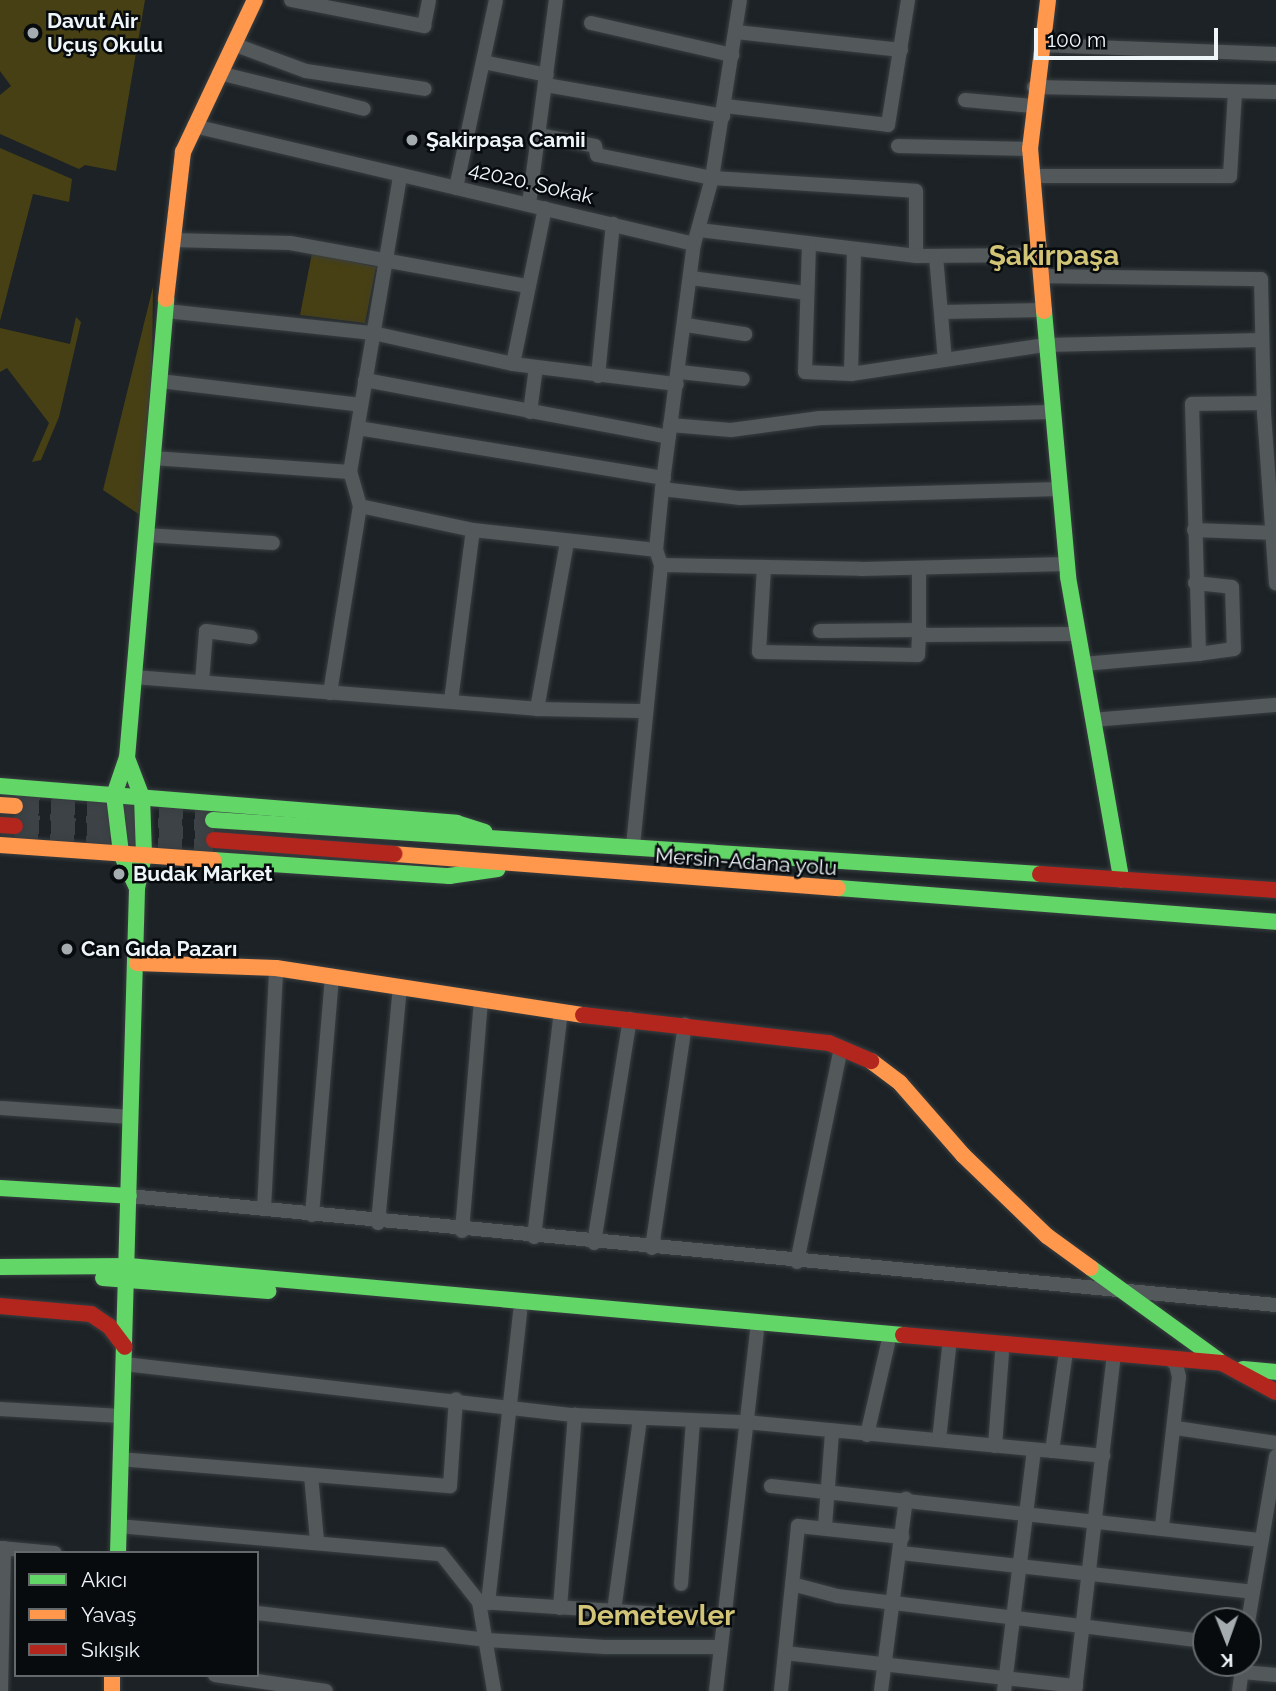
<!DOCTYPE html>
<meta charset="utf-8">
<style>
body{margin:0}
#map{position:relative;width:1276px;height:1691px;overflow:hidden;background:#1c2225;font-family:Raleway,sans-serif}
div>[style]{position:absolute}
.green>*{inset:0;background:#474015}
.highway-tunnel>*{height:24px;margin-top:-12px;transform-origin:0;background:repeating-linear-gradient(90deg,#3c4245 0 24px,transparent 0 36px)}
.roads{filter:drop-shadow(0 0 2px #393e41) drop-shadow(0 0 2px #393e41)}
.street>*{height:14px;margin:-7px;padding:0 7px;transform-origin:7px;border-radius:7px;background:#53585b}
.fast>*{height:16px;margin:-8px;padding:0 8px;transform-origin:8px;border-radius:8px;background:#63d668}
.slow>*{height:16px;margin:-8px;padding:0 8px;transform-origin:8px;border-radius:8px;background:#ff974d}
.jam>*{height:16px;margin:-8px;padding:0 8px;transform-origin:8px;border-radius:8px;background:#b3261e}
.dots>*{width:19px;height:19px;translate:-50% -50%;box-sizing:border-box;border:4px solid #070b0e;border-radius:50%}
span{translate:-50% -50%;white-space:nowrap;text-align:center;line-height:1.15;-webkit-text-stroke:5px #070b0e;paint-order:stroke}
.poi-label{font-size:21px;color:#eff6fa;font-weight:700}
.left{translate:0 -50%;text-align:left}
.street-label{font-size:21px;color:#eff6fa}
.district-label{font-size:28px;color:#d2c476;font-weight:700}
.legend{position:absolute;left:14px;top:1551px;width:245px;height:126px;box-sizing:border-box;background:#070b0e;border:2px solid #64696c;margin:0;padding:9px 12px;list-style:none;font-size:21px;color:#eff6fa}
.legend li{display:flex;align-items:center;gap:14px;height:35px}
.legend b{width:35px;border:2px solid #64696c}
.north{position:absolute;left:1192px;top:1607px;width:70px;height:70px;box-sizing:border-box;background:#070b0e;border:2px solid #64696c;border-radius:50%;rotate:179deg;font-size:19px;font-weight:700;line-height:28px;text-align:center;color:#eff6fa}
.north::after{content:'';display:block;margin:auto;width:24px;height:32px;background:#a5acaf;clip-path:polygon(50% 0,100% 100%,50% 72%,0 100%)}
.scale{position:absolute;left:1034px;top:28px;width:184px;height:32px;box-sizing:border-box;border:4px solid #eff6fa;border-top:0;padding-left:9px;font-size:21px;line-height:24px;white-space:nowrap;color:#eff6fa;-webkit-text-stroke:5px #070b0e;paint-order:stroke}
</style>
<div id="map">
<div class="green">
<div style="clip-path:polygon(0 0,145px 0,116px 171px,85px 165px,79px 169px,0 134px,0 95px,11px 86px,0 71px)"></div>
<div style="clip-path:polygon(0 148px,72px 179px,69px 202px,33px 194px,0 321px)"></div>
<div style="clip-path:polygon(312px 253px,376px 267px,365px 323px,300px 315px)"></div>
<div style="clip-path:polygon(153px 287px,152px 366px,140px 515px,103px 490px)"></div>
<div style="clip-path:polygon(76px 317px,81px 322px,59px 417px,41px 460px,32px 462px,49px 423px,7px 368px,0 372px,0 328px,70px 344px)"></div>
</div>
<div class="highway-tunnel">
<div style="left:15px;top:806px;width:198px;rotate:4deg"></div>
<div style="left:15px;top:826px;width:199px;rotate:4deg"></div>
</div>
<div class="roads">
<div class="street">
<div style="left:291px;top:0;width:136px;rotate:11.1deg"></div>
<div style="left:424px;top:26px;width:26px;rotate:-79deg"></div>
<div style="left:591px;top:23px;width:145px;rotate:12.8deg"></div>
<div style="left:736px;top:32px;width:166px;rotate:6.2deg"></div>
<div style="left:233px;top:44px;width:78px;rotate:20.3deg"></div>
<div style="left:306px;top:71px;width:120px;rotate:8.6deg"></div>
<div style="left:1041px;top:45px;width:235px;rotate:2.2deg"></div>
<div style="left:483px;top:62px;width:65px;rotate:11.5deg"></div>
<div style="left:219px;top:73px;width:149px;rotate:13.9deg"></div>
<div style="left:546px;top:85px;width:180px;rotate:9.9deg"></div>
<div style="left:1034px;top:87px;width:242px;rotate:1.2deg"></div>
<div style="left:965px;top:100px;width:68px;rotate:5deg"></div>
<div style="left:725px;top:106px;width:164px;rotate:6.6deg"></div>
<div style="left:888px;top:125px;width:127px;rotate:-80.9deg"></div>
<div style="left:194px;top:126px;width:514px;rotate:13.28deg"></div>
<div style="left:540px;top:135px;width:56px;rotate:11.3deg"></div>
<div style="left:595px;top:146px;width:9px;rotate:77deg"></div>
<div style="left:597px;top:155px;width:117px;rotate:11.3deg"></div>
<div style="left:712px;top:178px;width:204px;rotate:3.6deg"></div>
<div style="left:916px;top:191px;width:65px;rotate:90deg"></div>
<div style="left:898px;top:146px;width:132px;rotate:1.3deg"></div>
<div style="left:1032px;top:176px;width:198px"></div>
<div style="left:1230px;top:176px;width:84px;rotate:-86.6deg"></div>
<div style="left:456px;top:188px;width:192px;rotate:-78deg"></div>
<div style="left:529px;top:204px;width:206px;rotate:-82.5deg"></div>
<div style="left:699px;top:230px;width:219px;rotate:6.8deg"></div>
<div style="left:916px;top:256px;width:123px;rotate:-0.5deg"></div>
<div style="left:172px;top:240px;width:118px;rotate:1.5deg"></div>
<div style="left:290px;top:243px;width:241px;rotate:10.3deg"></div>
<div style="left:809px;top:244px;width:128px;rotate:91.8deg"></div>
<div style="left:805px;top:372px;width:46px;rotate:2.5deg"></div>
<div style="left:851px;top:374px;width:197px;rotate:-8.5deg"></div>
<div style="left:1046px;top:345px;width:216px;rotate:-1.3deg"></div>
<div style="left:936px;top:256px;width:104px;rotate:85.1deg"></div>
<div style="left:1041px;top:276px;width:220px;rotate:0.8deg"></div>
<div style="left:1261px;top:279px;width:134px;rotate:88.7deg"></div>
<div style="left:1264px;top:413px;width:171px;rotate:86deg"></div>
<div style="left:691px;top:278px;width:117px;rotate:7.4deg"></div>
<div style="left:166px;top:311px;width:208px;rotate:6.1deg"></div>
<div style="left:373px;top:333px;width:143px;rotate:12.5deg"></div>
<div style="left:513px;top:364px;width:165px;rotate:7deg"></div>
<div style="left:941px;top:312px;width:103px;rotate:-1.1deg"></div>
<div style="left:686px;top:325px;width:60px;rotate:8.7deg"></div>
<div style="left:513px;top:364px;width:159px;rotate:-78.4deg"></div>
<div style="left:680px;top:372px;width:63px;rotate:6.3deg"></div>
<div style="left:851px;top:374px;width:123px;rotate:-88.6deg"></div>
<div style="left:598px;top:376px;width:153px;rotate:-84.4deg"></div>
<div style="left:365px;top:380px;width:309px;rotate:10.6deg"></div>
<div style="left:160px;top:381px;width:202px;rotate:6.8deg"></div>
<div style="left:530px;top:412px;width:45px;rotate:-82.4deg"></div>
<div style="left:670px;top:425px;width:61px;rotate:4.7deg"></div>
<div style="left:731px;top:430px;width:90px;rotate:-7.7deg"></div>
<div style="left:820px;top:418px;width:233px;rotate:-1.5deg"></div>
<div style="left:358px;top:428px;width:310px;rotate:9.3deg"></div>
<div style="left:153px;top:458px;width:197px;rotate:4.1deg"></div>
<div style="left:662px;top:489px;width:79px;rotate:6.6deg"></div>
<div style="left:740px;top:498px;width:320px;rotate:-1.6deg"></div>
<div style="left:360px;top:506px;width:116px;rotate:12deg"></div>
<div style="left:473px;top:530px;width:184px;rotate:6.2deg"></div>
<div style="left:1194px;top:530px;width:82px;rotate:2.1deg"></div>
<div style="left:146px;top:535px;width:127px;rotate:3.6deg"></div>
<div style="left:661px;top:565px;width:200px;rotate:1.1deg"></div>
<div style="left:861px;top:569px;width:206px;rotate:-1.4deg"></div>
<div style="left:764px;top:567px;width:85px;rotate:93.4deg"></div>
<div style="left:759px;top:652px;width:159px;rotate:1.1deg"></div>
<div style="left:918px;top:655px;width:20px;rotate:-87deg"></div>
<div style="left:919px;top:568px;width:67px;rotate:90deg"></div>
<div style="left:919px;top:635px;width:159px;rotate:-0.4deg"></div>
<div style="left:1195px;top:583px;width:37px;rotate:6deg"></div>
<div style="left:1232px;top:587px;width:62px;rotate:88.2deg"></div>
<div style="left:1234px;top:649px;width:35px;rotate:172deg"></div>
<div style="left:820px;top:631px;width:100px;rotate:-0.6deg"></div>
<div style="left:1083px;top:664px;width:116px;rotate:-4.9deg"></div>
<div style="left:1199px;top:654px;width:250px;rotate:-91.6deg"></div>
<div style="left:1192px;top:404px;width:71px;rotate:-0.8deg"></div>
<div style="left:134px;top:677px;width:404px;rotate:4.5deg"></div>
<div style="left:537px;top:709px;width:108px;rotate:1.1deg"></div>
<div style="left:202px;top:682px;width:51px;rotate:-85.5deg"></div>
<div style="left:206px;top:631px;width:45px;rotate:7.6deg"></div>
<div style="left:330px;top:693px;width:189px;rotate:-80.9deg"></div>
<div style="left:360px;top:506px;width:35px;rotate:-106deg"></div>
<div style="left:350px;top:472px;width:301px;rotate:-80.4deg"></div>
<div style="left:451px;top:701px;width:172px;rotate:-82.7deg"></div>
<div style="left:537px;top:709px;width:169px;rotate:-79.8deg"></div>
<div style="left:1093px;top:720px;width:184px;rotate:-4.7deg"></div>
<div style="left:633px;top:846px;width:282px;rotate:-84.3deg"></div>
<div style="left:661px;top:565px;width:16px;rotate:-108deg"></div>
<div style="left:656px;top:550px;width:61px;rotate:-84.4deg"></div>
<div style="left:662px;top:489px;width:247px;rotate:-82.6deg"></div>
<div style="left:694px;top:244px;width:68px;rotate:-74.7deg"></div>
<div style="left:712px;top:178px;width:180px;rotate:-81.1deg"></div>
<div style="left:1px;top:1108px;width:130px;rotate:4deg"></div>
<div style="left:129px;top:1196px;width:1152px;rotate:5.43deg"></div>
<div style="left:264px;top:1209px;width:241px;rotate:-87.1deg"></div>
<div style="left:312px;top:1215px;width:240px;rotate:-85.2deg"></div>
<div style="left:378px;top:1223px;width:236px;rotate:-84.7deg"></div>
<div style="left:462px;top:1231px;width:232px;rotate:-85.3deg"></div>
<div style="left:534px;top:1237px;width:227px;rotate:-83.2deg"></div>
<div style="left:594px;top:1243px;width:227px;rotate:-80.9deg"></div>
<div style="left:652px;top:1248px;width:226px;rotate:-81.6deg"></div>
<div style="left:797px;top:1262px;width:218px;rotate:-78.4deg"></div>
<div style="left:124px;top:1364px;width:454px;rotate:6.5deg"></div>
<div style="left:575px;top:1415px;width:170px;rotate:2.4deg"></div>
<div style="left:745px;top:1422px;width:360px;rotate:5.4deg"></div>
<div style="left:0;top:1409px;width:121px;rotate:3.3deg"></div>
<div style="left:1176px;top:1428px;width:101px;rotate:8.5deg"></div>
<div style="left:867px;top:1435px;width:94px;rotate:-77.1deg"></div>
<div style="left:939px;top:1440px;width:93px;rotate:-83.8deg"></div>
<div style="left:995px;top:1446px;width:93px;rotate:-85.7deg"></div>
<div style="left:1052px;top:1451px;width:94px;rotate:-82deg"></div>
<div style="left:120px;top:1459px;width:331px;rotate:4.7deg"></div>
<div style="left:450px;top:1486px;width:87px;rotate:-86.1deg"></div>
<div style="left:311px;top:1475px;width:66px;rotate:84.8deg"></div>
<div style="left:771px;top:1486px;width:493px;rotate:6.3deg"></div>
<div style="left:118px;top:1526px;width:324px;rotate:5deg"></div>
<div style="left:441px;top:1554px;width:61px;rotate:51.6deg"></div>
<div style="left:479px;top:1602px;width:90px;rotate:80.4deg"></div>
<div style="left:825px;top:1526px;width:94px;rotate:-85.7deg"></div>
<div style="left:1162px;top:1526px;width:150px;rotate:-83.5deg"></div>
<div style="left:1179px;top:1377px;width:13px;rotate:-103deg"></div>
<div style="left:1176px;top:1364px;width:9px;rotate:-144deg"></div>
<div style="left:0;top:1548px;width:55px;rotate:5.2deg"></div>
<div style="left:901px;top:1553px;width:353px;rotate:6.3deg"></div>
<div style="left:681px;top:1584px;width:162px;rotate:-85.8deg"></div>
<div style="left:792px;top:1584px;width:47px;rotate:14.9deg"></div>
<div style="left:837px;top:1596px;width:372px;rotate:7deg"></div>
<div style="left:480px;top:1602px;width:244px;rotate:3.8deg"></div>
<div style="left:488px;top:1603px;width:293px;rotate:-83.7deg"></div>
<div style="left:560px;top:1608px;width:194px;rotate:-85.6deg"></div>
<div style="left:614px;top:1611px;width:194px;rotate:-82.3deg"></div>
<div style="left:257px;top:1613px;width:232px;rotate:6.7deg"></div>
<div style="left:487px;top:1640px;width:118px;rotate:3.4deg"></div>
<div style="left:605px;top:1647px;width:115px"></div>
<div style="left:1248px;top:1622px;width:168px;rotate:-80.4deg"></div>
<div style="left:785px;top:1653px;width:293px;rotate:6.5deg"></div>
<div style="left:1242px;top:1672px;width:34px;rotate:5deg"></div>
<div style="left:215px;top:1675px;width:112px;rotate:8.2deg"></div>
<div style="left:1px;top:1691px;width:143px;rotate:-88.8deg"></div>
<div style="left:716px;top:1691px;width:361px;rotate:-83.5deg"></div>
<div style="left:781px;top:1691px;width:166px;rotate:-84.1deg"></div>
<div style="left:798px;top:1526px;width:105px;rotate:6deg"></div>
<div style="left:881px;top:1691px;width:194px;rotate:-82.6deg"></div>
<div style="left:1004px;top:1691px;width:243px;rotate:-82.9deg"></div>
<div style="left:1075px;top:1691px;width:332px;rotate:-83.4deg"></div>
<div style="left:1239px;top:1691px;width:27px;rotate:-82deg"></div>
</div>
<div class="fast">
<div style="left:1044px;top:311px;width:267px;rotate:84.8deg"></div>
<div style="left:1068px;top:577px;width:307px;rotate:80deg"></div>
<div style="left:0;top:786px;width:458px;rotate:4.6deg"></div>
<div style="left:457px;top:823px;width:29px;rotate:18deg"></div>
<div style="left:213px;top:820px;width:829px;rotate:3.74deg"></div>
<div style="left:213px;top:860px;width:237px;rotate:3.9deg"></div>
<div style="left:449px;top:876px;width:49px;rotate:-8.1deg"></div>
<div style="left:137px;top:888px;width:38px;rotate:-115deg"></div>
<div style="left:121px;top:853px;width:58px;rotate:-96.9deg"></div>
<div style="left:114px;top:795px;width:39px;rotate:-71deg"></div>
<div style="left:127px;top:758px;width:461px;rotate:-85.1deg"></div>
<div style="left:838px;top:888px;width:439px;rotate:4.4deg"></div>
<div style="left:0;top:1188px;width:129px;rotate:3.5deg"></div>
<div style="left:0;top:1267px;width:129px;rotate:-0.4deg"></div>
<div style="left:129px;top:1266px;width:777px;rotate:5.09deg"></div>
<div style="left:1091px;top:1268px;width:157px;rotate:35.9deg"></div>
<div style="left:103px;top:1278px;width:166px;rotate:4.5deg"></div>
<div style="left:1243px;top:1369px;width:33px;rotate:5deg"></div>
<div style="left:118px;top:1553px;width:665px;rotate:-88.36deg"></div>
<div style="left:137px;top:888px;width:35px;rotate:-78deg"></div>
<div style="left:144px;top:854px;width:57px;rotate:-92deg"></div>
<div style="left:142px;top:797px;width:42px;rotate:-111deg"></div>
</div>
<div class="slow">
<div style="left:166px;top:299px;width:148px;rotate:-83.4deg"></div>
<div style="left:183px;top:152px;width:168px;rotate:-64.7deg"></div>
<div style="left:1044px;top:311px;width:163px;rotate:-94.9deg"></div>
<div style="left:1030px;top:149px;width:150px;rotate:-83.1deg"></div>
<div style="left:0;top:805px;width:15px;rotate:4deg"></div>
<div style="left:0;top:845px;width:214px;rotate:4deg"></div>
<div style="left:394px;top:854px;width:445px;rotate:4.4deg"></div>
<div style="left:137px;top:963px;width:139px;rotate:2.1deg"></div>
<div style="left:276px;top:968px;width:311px;rotate:8.7deg"></div>
<div style="left:871px;top:1061px;width:36px;rotate:37deg"></div>
<div style="left:900px;top:1083px;width:96px;rotate:48.8deg"></div>
<div style="left:963px;top:1155px;width:117px;rotate:44deg"></div>
<div style="left:1047px;top:1236px;width:54px;rotate:36deg"></div>
<div style="left:112px;top:1675px;width:16px;rotate:90deg"></div>
</div>
<div class="jam">
<div style="left:0;top:825px;width:15px;rotate:4deg"></div>
<div style="left:214px;top:840px;width:181px;rotate:4.4deg"></div>
<div style="left:1040px;top:874px;width:237px;rotate:3.9deg"></div>
<div style="left:583px;top:1015px;width:248px;rotate:6.5deg"></div>
<div style="left:829px;top:1043px;width:46px;rotate:23.2deg"></div>
<div style="left:0;top:1306px;width:91px;rotate:5deg"></div>
<div style="left:91px;top:1314px;width:22px;rotate:34deg"></div>
<div style="left:109px;top:1326px;width:26px;rotate:53deg"></div>
<div style="left:903px;top:1335px;width:320px;rotate:5deg"></div>
<div style="left:1222px;top:1363px;width:61px;rotate:28.2deg"></div>
</div>
</div>
<div class="dots">
<div style="left:33px;top:33px;background:#a5acaf"></div>
<div style="left:412px;top:140px;background:#a5acaf"></div>
<div style="left:119px;top:874px;background:#a5acaf"></div>
<div style="left:67px;top:949px;background:#a5acaf"></div>
</div>
<div class="poi-label">
<span class="left" style="left:47px;top:33px">Davut Air<br>Uçuş Okulu</span>
<span class="left" style="left:426px;top:140px">Şakirpaşa Camii</span>
<span class="left" style="left:133px;top:874px">Budak Market</span>
<span class="left" style="left:81px;top:949px">Can Gıda Pazarı</span>
</div>
<div class="street-label">
<span style="left:531px;top:183px;rotate:13deg">42020. Sokak</span>
<span style="left:746px;top:862px;rotate:4deg">Mersin-Adana yolu</span>
</div>
<div class="district-label">
<span style="left:1054px;top:256px">Şakirpaşa</span>
<span style="left:656px;top:1616px">Demetevler</span>
</div>
<ul class="legend">
<li><b style="height:9px;background:#63d668"></b>Akıcı</li>
<li><b style="height:9px;background:#ff974d"></b>Yavaş</li>
<li><b style="height:9px;background:#b3261e"></b>Sıkışık</li>
</ul>
<div class="north">K</div>
<div class="scale">100 m</div>
</div>
